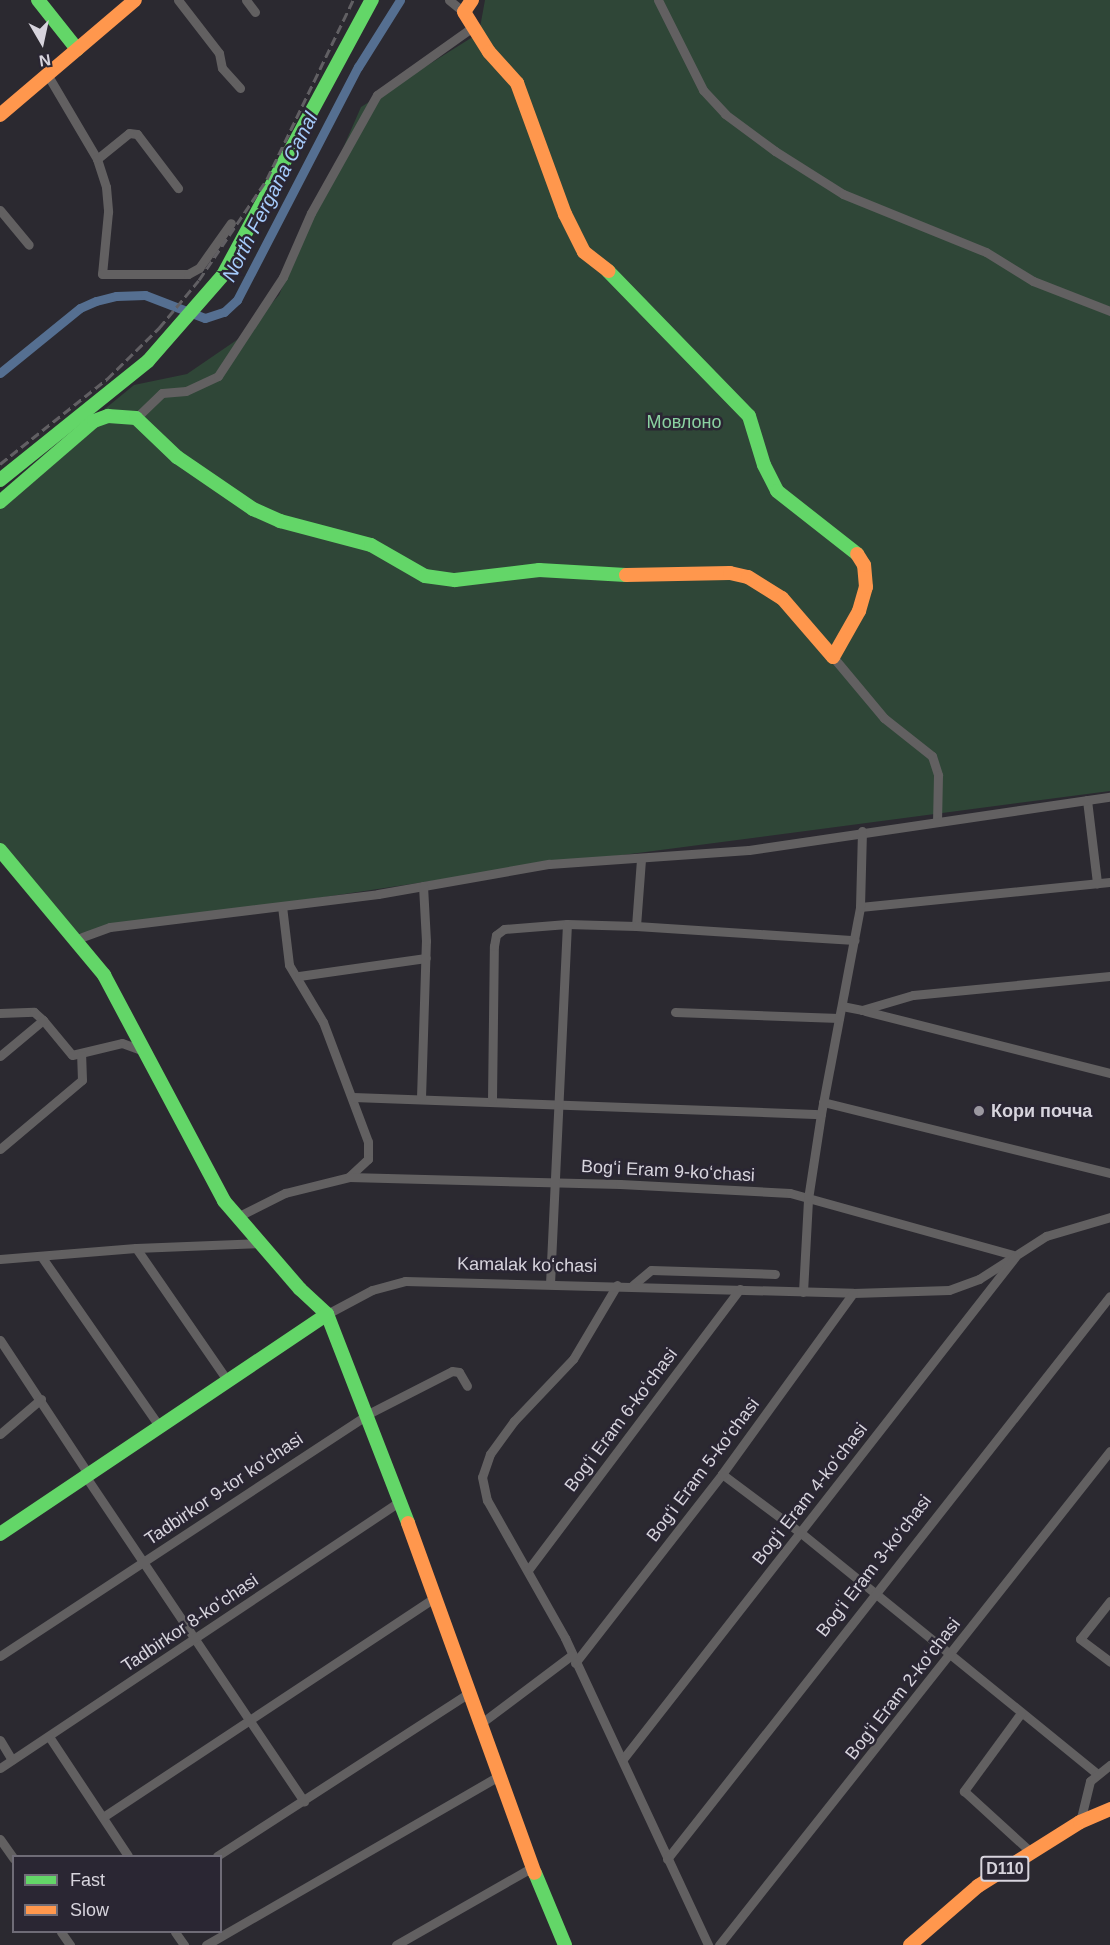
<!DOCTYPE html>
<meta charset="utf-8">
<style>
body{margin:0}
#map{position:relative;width:1110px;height:1945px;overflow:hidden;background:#2b2930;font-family:Arial,sans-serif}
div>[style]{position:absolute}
.green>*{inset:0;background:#2f4637}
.canal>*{height:9px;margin:-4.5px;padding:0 4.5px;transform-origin:4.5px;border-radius:4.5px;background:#556f91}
.street>*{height:9px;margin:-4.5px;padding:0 4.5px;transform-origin:4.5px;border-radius:4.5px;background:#626061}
.fast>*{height:14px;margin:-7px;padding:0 7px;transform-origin:7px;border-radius:7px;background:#63d668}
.slow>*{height:14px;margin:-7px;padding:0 7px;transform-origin:7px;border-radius:7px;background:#ff974d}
.rail>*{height:3px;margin-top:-1.5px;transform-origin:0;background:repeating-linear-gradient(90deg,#615f63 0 9px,transparent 0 13.5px)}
.dots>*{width:16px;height:16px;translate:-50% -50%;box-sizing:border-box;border:3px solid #2a2633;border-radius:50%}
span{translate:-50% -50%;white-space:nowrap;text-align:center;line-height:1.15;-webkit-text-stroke:5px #2a2633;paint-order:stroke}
.shield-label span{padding:2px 4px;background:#2a2633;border:2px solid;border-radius:4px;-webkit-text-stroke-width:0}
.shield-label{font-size:16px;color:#d7d4dd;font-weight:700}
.park-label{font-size:18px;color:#8ad1a1}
.poi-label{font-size:18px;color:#d7d4dd;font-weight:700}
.left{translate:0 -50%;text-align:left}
.street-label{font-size:18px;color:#d7d4dd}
.water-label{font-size:20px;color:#a6cbfb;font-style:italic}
.legend{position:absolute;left:12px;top:1855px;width:210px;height:78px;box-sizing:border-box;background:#2a2633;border:2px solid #6f6c77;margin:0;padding:8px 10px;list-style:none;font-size:18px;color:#d7d4dd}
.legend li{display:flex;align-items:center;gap:12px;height:30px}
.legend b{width:30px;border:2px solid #6f6c77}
.north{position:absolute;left:12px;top:12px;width:60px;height:60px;-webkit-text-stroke:4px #2a2633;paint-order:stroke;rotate:171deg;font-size:16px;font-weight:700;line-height:24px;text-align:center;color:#d7d4dd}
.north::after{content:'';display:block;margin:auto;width:21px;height:27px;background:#d7d4dd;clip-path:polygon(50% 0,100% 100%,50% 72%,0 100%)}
</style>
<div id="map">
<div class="green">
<div style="clip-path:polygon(485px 0,1110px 0,1110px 791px,485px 873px,76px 934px,0 858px,0 495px,134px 385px,187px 374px,244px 335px,279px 295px,361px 107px,479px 33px)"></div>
</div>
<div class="canal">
<div style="left:0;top:373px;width:103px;rotate:-39.1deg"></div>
<div style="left:80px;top:308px;width:17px;rotate:-24deg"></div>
<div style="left:96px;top:301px;width:21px;rotate:-14deg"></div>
<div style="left:116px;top:296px;width:29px;rotate:-2deg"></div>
<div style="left:145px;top:295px;width:64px;rotate:21deg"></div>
<div style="left:205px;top:318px;width:20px;rotate:-18deg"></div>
<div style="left:224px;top:312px;width:18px;rotate:-43deg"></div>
<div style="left:237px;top:300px;width:263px;rotate:-62.6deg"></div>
<div style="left:358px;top:67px;width:79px;rotate:-57.9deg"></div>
</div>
<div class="street">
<div style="left:178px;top:0;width:67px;rotate:52.3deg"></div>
<div style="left:219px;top:53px;width:15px;rotate:79deg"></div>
<div style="left:222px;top:68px;width:27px;rotate:48deg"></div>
<div style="left:246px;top:0;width:15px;rotate:53deg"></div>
<div style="left:449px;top:0;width:19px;rotate:39deg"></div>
<div style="left:658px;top:0;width:101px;rotate:63.4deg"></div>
<div style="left:703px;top:90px;width:33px;rotate:47deg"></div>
<div style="left:725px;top:114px;width:62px;rotate:36.5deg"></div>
<div style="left:775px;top:151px;width:80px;rotate:32.3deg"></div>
<div style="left:843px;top:194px;width:154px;rotate:22.1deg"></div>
<div style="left:986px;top:252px;width:55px;rotate:31.7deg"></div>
<div style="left:1033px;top:281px;width:83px;rotate:21.3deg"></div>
<div style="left:47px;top:74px;width:99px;rotate:59.5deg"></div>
<div style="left:97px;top:159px;width:29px;rotate:72deg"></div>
<div style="left:106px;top:187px;width:25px;rotate:85deg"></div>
<div style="left:108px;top:212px;width:62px;rotate:95.5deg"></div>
<div style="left:102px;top:274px;width:86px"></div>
<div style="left:188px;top:274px;width:13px;rotate:-29deg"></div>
<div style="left:199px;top:268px;width:55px;rotate:-54.6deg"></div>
<div style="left:97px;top:159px;width:41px;rotate:-39.1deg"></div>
<div style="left:129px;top:133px;width:8px;rotate:7deg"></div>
<div style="left:137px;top:134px;width:68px;rotate:52.8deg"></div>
<div style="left:0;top:210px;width:45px;rotate:50.4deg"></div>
<div style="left:136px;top:418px;width:36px;rotate:-44deg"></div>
<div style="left:162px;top:393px;width:24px;rotate:-5deg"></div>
<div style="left:186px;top:391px;width:35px;rotate:-25deg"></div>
<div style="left:218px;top:376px;width:118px;rotate:-56.7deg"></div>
<div style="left:283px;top:277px;width:70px;rotate:-66.4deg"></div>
<div style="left:311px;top:213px;width:135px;rotate:-60.8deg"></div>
<div style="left:377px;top:95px;width:119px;rotate:-35.4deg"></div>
<div style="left:833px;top:657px;width:80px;rotate:50.1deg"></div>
<div style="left:884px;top:718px;width:61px;rotate:38.4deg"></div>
<div style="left:932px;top:756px;width:20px;rotate:72deg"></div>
<div style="left:938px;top:775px;width:46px;rotate:91.2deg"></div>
<div style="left:1087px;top:800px;width:84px;rotate:83.1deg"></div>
<div style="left:282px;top:906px;width:59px;rotate:83.2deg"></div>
<div style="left:289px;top:965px;width:66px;rotate:59.2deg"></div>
<div style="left:323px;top:1022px;width:128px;rotate:69.4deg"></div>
<div style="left:368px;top:1142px;width:17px;rotate:90deg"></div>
<div style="left:368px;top:1159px;width:26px;rotate:137deg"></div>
<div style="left:860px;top:907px;width:251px;rotate:-5.7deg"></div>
<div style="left:636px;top:926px;width:67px;rotate:-85.7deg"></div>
<div style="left:74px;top:940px;width:38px;rotate:-20deg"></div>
<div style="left:110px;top:927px;width:270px;rotate:-7deg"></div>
<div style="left:378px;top:894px;width:174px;rotate:-10deg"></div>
<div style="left:549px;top:864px;width:200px;rotate:-4deg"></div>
<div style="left:749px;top:850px;width:365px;rotate:-8.4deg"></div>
<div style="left:299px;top:976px;width:128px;rotate:-8.1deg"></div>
<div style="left:842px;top:1006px;width:20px;rotate:11deg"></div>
<div style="left:862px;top:1010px;width:53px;rotate:-16.4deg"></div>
<div style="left:913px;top:995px;width:198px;rotate:-5.5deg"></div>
<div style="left:865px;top:1011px;width:253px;rotate:14.2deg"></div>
<div style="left:675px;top:1012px;width:164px;rotate:2.1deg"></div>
<div style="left:0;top:1013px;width:34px;rotate:-2deg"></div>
<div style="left:34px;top:1012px;width:12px;rotate:42deg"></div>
<div style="left:0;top:1056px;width:56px;rotate:-39.9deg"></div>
<div style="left:43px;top:1020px;width:45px;rotate:50.4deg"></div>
<div style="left:72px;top:1055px;width:51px;rotate:-13.5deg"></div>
<div style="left:122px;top:1043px;width:27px;rotate:20deg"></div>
<div style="left:353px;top:1097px;width:468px;rotate:2.1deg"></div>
<div style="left:421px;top:1098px;width:157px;rotate:-88.2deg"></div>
<div style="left:426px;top:941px;width:55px;rotate:-93.1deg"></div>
<div style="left:492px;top:1100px;width:154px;rotate:-89.3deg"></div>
<div style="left:494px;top:946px;width:11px;rotate:-80deg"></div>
<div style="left:496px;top:935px;width:10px;rotate:-37deg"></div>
<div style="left:504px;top:929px;width:63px;rotate:-4.5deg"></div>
<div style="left:567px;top:924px;width:69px;rotate:1.7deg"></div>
<div style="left:636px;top:926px;width:219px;rotate:3.7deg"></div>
<div style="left:823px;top:1102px;width:296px;rotate:13.9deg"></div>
<div style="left:0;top:1149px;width:107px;rotate:-40.1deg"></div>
<div style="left:82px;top:1080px;width:25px;rotate:-92deg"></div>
<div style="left:237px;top:1217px;width:54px;rotate:-26.6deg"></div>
<div style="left:285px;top:1193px;width:66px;rotate:-14deg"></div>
<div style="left:349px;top:1177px;width:271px;rotate:1.5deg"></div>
<div style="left:620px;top:1184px;width:170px;rotate:3deg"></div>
<div style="left:790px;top:1193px;width:231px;rotate:15.5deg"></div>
<div style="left:136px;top:1248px;width:160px;rotate:55.4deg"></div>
<div style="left:41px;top:1256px;width:207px;rotate:55.2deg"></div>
<div style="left:0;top:1259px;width:136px;rotate:-4.6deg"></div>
<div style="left:136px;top:1248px;width:123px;rotate:-2.3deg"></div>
<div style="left:550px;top:1284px;width:360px;rotate:-87.3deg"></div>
<div style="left:617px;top:1285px;width:86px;rotate:120.7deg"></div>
<div style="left:573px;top:1359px;width:86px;rotate:133.6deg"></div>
<div style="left:514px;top:1421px;width:41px;rotate:126deg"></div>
<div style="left:490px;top:1454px;width:24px;rotate:109deg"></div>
<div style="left:482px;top:1477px;width:24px;rotate:78deg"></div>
<div style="left:487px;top:1500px;width:159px;rotate:60.5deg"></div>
<div style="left:565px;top:1638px;width:339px;rotate:65deg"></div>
<div style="left:633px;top:1285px;width:23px;rotate:-40deg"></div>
<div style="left:651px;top:1270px;width:124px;rotate:1.8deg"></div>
<div style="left:803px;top:1292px;width:93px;rotate:-86.9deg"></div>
<div style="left:808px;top:1199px;width:86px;rotate:-81.3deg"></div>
<div style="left:821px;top:1114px;width:211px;rotate:-79.3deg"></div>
<div style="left:860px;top:907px;width:76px;rotate:-88.5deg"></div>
<div style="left:327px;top:1314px;width:51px;rotate:-28.1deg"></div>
<div style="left:372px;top:1290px;width:34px;rotate:-15deg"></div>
<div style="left:405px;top:1281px;width:448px;rotate:1.5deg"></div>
<div style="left:853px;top:1293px;width:96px;rotate:-1.8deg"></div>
<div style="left:949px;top:1290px;width:32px;rotate:-20deg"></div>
<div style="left:979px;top:1279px;width:80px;rotate:-32.7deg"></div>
<div style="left:1046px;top:1236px;width:67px;rotate:-16.5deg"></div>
<div style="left:0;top:1340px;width:162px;rotate:56.6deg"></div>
<div style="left:0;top:1434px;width:54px;rotate:-40.5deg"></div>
<div style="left:722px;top:1474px;width:99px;rotate:36.8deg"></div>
<div style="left:801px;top:1533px;width:380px;rotate:39.1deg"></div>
<div style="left:86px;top:1477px;width:391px;rotate:56.1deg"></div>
<div style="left:528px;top:1570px;width:352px;rotate:-53deg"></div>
<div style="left:1110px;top:1601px;width:48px;rotate:128.3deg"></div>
<div style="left:1080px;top:1639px;width:38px;rotate:37deg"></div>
<div style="left:0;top:1656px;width:440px;rotate:-33.3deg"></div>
<div style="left:368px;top:1414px;width:94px;rotate:-27.1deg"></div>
<div style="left:452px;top:1371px;width:7px;rotate:8deg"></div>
<div style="left:459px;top:1372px;width:16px;rotate:60deg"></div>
<div style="left:575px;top:1663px;width:239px;rotate:-52.1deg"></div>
<div style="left:722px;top:1474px;width:223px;rotate:-54.1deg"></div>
<div style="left:1021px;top:1713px;width:97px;rotate:126.2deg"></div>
<div style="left:964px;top:1791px;width:92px;rotate:42.4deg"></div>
<div style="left:480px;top:1724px;width:115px;rotate:-36.9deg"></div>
<div style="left:50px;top:1738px;width:141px;rotate:56.5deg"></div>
<div style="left:0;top:1740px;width:23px;rotate:59deg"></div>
<div style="left:623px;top:1759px;width:637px;rotate:-52.01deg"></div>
<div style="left:0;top:1768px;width:478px;rotate:-33.7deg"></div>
<div style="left:103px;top:1817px;width:397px;rotate:-33.5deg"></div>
<div style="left:1080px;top:1822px;width:42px;rotate:-76.3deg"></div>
<div style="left:1090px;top:1781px;width:26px;rotate:-39deg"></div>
<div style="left:0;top:1839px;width:24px;rotate:55deg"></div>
<div style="left:217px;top:1856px;width:300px;rotate:-32.9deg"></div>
<div style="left:667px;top:1859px;width:716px;rotate:-51.8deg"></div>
<div style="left:61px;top:1932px;width:16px;rotate:55deg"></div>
<div style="left:175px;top:1932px;width:16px;rotate:55deg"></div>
<div style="left:206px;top:1945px;width:340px;rotate:-30deg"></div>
<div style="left:396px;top:1945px;width:158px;rotate:-29.7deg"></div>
<div style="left:719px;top:1945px;width:630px;rotate:-51.64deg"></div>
</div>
<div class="fast">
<div style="left:38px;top:0;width:63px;rotate:51.5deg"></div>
<div style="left:608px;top:271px;width:202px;rotate:45.8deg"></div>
<div style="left:749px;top:416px;width:51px;rotate:73deg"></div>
<div style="left:764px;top:465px;width:29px;rotate:63deg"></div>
<div style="left:777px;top:491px;width:102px;rotate:38.2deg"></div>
<div style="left:0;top:480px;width:190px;rotate:-38.8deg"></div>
<div style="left:148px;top:361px;width:114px;rotate:-48.9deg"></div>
<div style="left:223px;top:275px;width:313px;rotate:-61.6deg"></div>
<div style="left:0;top:502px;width:124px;rotate:-40.8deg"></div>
<div style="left:94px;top:421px;width:15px;rotate:-20deg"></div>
<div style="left:108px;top:416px;width:28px;rotate:4deg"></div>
<div style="left:136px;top:418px;width:57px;rotate:43.6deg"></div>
<div style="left:177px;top:457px;width:92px;rotate:34.4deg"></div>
<div style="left:253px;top:509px;width:30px;rotate:24deg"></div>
<div style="left:280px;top:521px;width:94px;rotate:14.8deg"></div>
<div style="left:371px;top:545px;width:62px;rotate:29.9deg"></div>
<div style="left:425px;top:576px;width:30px;rotate:8deg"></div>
<div style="left:455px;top:580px;width:85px;rotate:-6.8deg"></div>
<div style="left:539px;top:570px;width:87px;rotate:3.3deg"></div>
<div style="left:0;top:850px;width:163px;rotate:50.2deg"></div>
<div style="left:104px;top:975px;width:256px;rotate:62deg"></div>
<div style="left:224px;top:1201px;width:116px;rotate:49.2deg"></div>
<div style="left:300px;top:1289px;width:37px;rotate:43deg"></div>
<div style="left:327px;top:1314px;width:224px;rotate:68.8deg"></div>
<div style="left:0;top:1534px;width:394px;rotate:-33.9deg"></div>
<div style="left:535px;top:1873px;width:78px;rotate:67.4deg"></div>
</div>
<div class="slow">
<div style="left:472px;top:0;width:14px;rotate:124deg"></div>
<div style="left:464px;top:12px;width:47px;rotate:58deg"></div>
<div style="left:489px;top:52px;width:42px;rotate:47.9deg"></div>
<div style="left:517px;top:83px;width:140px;rotate:69.9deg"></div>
<div style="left:565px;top:214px;width:42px;rotate:63.4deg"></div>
<div style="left:584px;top:252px;width:31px;rotate:38deg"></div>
<div style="left:0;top:115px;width:177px;rotate:-40.4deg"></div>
<div style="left:626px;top:575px;width:104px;rotate:-1.1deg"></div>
<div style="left:730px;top:573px;width:18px;rotate:13deg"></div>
<div style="left:748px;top:577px;width:40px;rotate:32deg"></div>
<div style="left:782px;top:598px;width:78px;rotate:49.2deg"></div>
<div style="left:833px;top:657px;width:53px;rotate:-60.5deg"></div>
<div style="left:859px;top:611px;width:25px;rotate:-74deg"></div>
<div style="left:866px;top:587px;width:22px;rotate:-95deg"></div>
<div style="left:864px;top:565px;width:13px;rotate:-122deg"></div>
<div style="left:408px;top:1523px;width:372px;rotate:70.1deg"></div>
<div style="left:910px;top:1945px;width:90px;rotate:-40.9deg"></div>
<div style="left:978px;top:1886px;width:120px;rotate:-32.1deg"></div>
<div style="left:1080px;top:1822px;width:33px;rotate:-23deg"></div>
</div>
<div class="rail">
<div style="left:0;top:464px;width:137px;rotate:-38.5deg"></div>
<div style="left:107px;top:379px;width:73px;rotate:-44.4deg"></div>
<div style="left:159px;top:328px;width:62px;rotate:-50.2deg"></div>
<div style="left:199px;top:280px;width:122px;rotate:-56deg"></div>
<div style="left:267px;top:179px;width:199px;rotate:-64.3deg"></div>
</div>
<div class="dots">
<div style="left:979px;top:1111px;background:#9b98a0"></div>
</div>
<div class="shield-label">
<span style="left:1005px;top:1869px">D110</span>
</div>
<div class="park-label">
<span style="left:684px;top:422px">Мовлоно</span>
</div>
<div class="poi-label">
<span class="left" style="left:991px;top:1111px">Кори почча</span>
</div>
<div class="street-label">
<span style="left:668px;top:1171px;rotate:3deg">Bogʻi Eram 9-koʻchasi</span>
<span style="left:527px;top:1265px;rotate:1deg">Kamalak koʻchasi</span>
<span style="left:621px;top:1420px;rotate:-53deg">Bogʻi Eram 6-koʻchasi</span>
<span style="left:703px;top:1470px;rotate:-53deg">Bogʻi Eram 5-koʻchasi</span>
<span style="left:224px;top:1489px;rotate:-34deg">Tadbirkor 9-tor koʻchasi</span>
<span style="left:810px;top:1494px;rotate:-52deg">Bogʻi Eram 4-koʻchasi</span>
<span style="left:874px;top:1566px;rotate:-52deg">Bogʻi Eram 3-koʻchasi</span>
<span style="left:190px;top:1623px;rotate:-34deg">Tadbirkor 8-koʻchasi</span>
<span style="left:903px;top:1689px;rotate:-52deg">Bogʻi Eram 2-koʻchasi</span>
</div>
<div class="water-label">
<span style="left:270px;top:197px;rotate:-63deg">North Fergana Canal</span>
</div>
<ul class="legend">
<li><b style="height:8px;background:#63d668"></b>Fast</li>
<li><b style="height:8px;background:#ff974d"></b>Slow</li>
</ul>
<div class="north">N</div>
</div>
